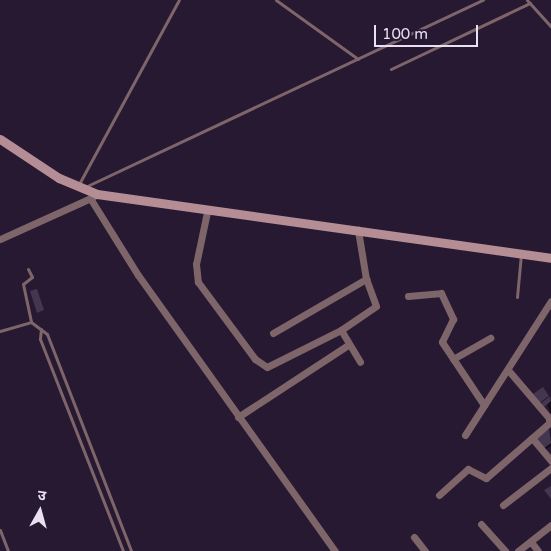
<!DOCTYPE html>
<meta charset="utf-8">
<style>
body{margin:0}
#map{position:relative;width:551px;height:551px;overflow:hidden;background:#271931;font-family:"Varela Round","Noto Sans Devanagari",sans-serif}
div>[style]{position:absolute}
.shadow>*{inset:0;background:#0007}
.building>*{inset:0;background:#453650}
.service>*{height:3px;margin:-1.5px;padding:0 1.5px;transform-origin:1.5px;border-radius:1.5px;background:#7e656a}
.minor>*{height:7px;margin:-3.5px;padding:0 3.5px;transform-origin:3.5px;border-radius:3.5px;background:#7e656a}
.secondary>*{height:9px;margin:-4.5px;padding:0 4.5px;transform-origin:4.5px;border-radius:4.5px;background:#b48d95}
span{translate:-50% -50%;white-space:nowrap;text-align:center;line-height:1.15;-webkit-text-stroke:5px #271931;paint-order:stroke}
.north{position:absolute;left:15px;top:486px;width:50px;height:50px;-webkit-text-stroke:4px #271931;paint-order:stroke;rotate:7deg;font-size:14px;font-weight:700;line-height:20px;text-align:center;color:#e9e0f1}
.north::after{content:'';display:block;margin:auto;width:18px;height:22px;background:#e9e0f1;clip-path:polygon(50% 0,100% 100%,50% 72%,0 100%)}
.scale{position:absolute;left:374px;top:25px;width:104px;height:22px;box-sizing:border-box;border:2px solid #e9e0f1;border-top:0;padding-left:6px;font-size:15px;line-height:18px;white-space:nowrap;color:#e9e0f1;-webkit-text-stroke:4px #271931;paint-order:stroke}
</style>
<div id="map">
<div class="shadow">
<div style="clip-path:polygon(543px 389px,551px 399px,551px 415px,546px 401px,542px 404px,536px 397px)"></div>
<div style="clip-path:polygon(549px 430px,551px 446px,545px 450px,537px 439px)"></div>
</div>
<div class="building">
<div style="clip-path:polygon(37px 289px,44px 310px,37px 313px,30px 291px)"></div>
<div style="clip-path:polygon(543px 387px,549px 396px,540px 403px,533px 394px)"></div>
<div style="clip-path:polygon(550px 396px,551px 401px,544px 407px,541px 403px)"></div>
<div style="clip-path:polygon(549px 429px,551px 443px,543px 449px,536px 438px)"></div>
<div style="clip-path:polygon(551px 486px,551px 499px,544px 490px)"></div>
</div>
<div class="service">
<div style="left:276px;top:0;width:101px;rotate:35.7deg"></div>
<div style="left:527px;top:0;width:36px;rotate:48deg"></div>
<div style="left:391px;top:69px;width:154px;rotate:-25.4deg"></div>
<div style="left:79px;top:184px;width:209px;rotate:-61.5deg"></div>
<div style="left:85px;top:187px;width:440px;rotate:-25.2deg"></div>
<div style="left:28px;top:269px;width:9px;rotate:63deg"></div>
<div style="left:32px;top:277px;width:11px;rotate:142deg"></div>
<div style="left:23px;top:284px;width:39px;rotate:78deg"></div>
<div style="left:517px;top:297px;width:43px;rotate:-84.7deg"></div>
<div style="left:41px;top:329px;width:10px;rotate:96deg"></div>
<div style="left:40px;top:339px;width:228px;rotate:68.6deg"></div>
<div style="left:0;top:331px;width:32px;rotate:-16deg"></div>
<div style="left:31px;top:322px;width:20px;rotate:37deg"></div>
<div style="left:47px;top:334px;width:233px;rotate:68.8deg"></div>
<div style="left:0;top:530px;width:22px;rotate:69deg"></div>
</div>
<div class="minor">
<div style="left:90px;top:198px;width:91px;rotate:58.1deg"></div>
<div style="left:138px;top:275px;width:339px;rotate:54.5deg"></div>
<div style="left:207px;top:212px;width:53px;rotate:101.9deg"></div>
<div style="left:196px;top:264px;width:18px;rotate:84deg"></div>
<div style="left:198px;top:282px;width:96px;rotate:53.5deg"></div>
<div style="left:255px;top:359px;width:14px;rotate:34deg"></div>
<div style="left:267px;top:367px;width:83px;rotate:-26.6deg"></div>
<div style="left:341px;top:330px;width:42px;rotate:-34.4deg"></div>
<div style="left:376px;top:306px;width:29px;rotate:-110deg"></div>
<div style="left:366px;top:279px;width:50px;rotate:-99.3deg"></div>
<div style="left:0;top:239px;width:102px;rotate:-24.3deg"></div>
<div style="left:408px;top:296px;width:33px;rotate:-5deg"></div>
<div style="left:441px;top:293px;width:29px;rotate:65deg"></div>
<div style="left:453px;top:319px;width:25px;rotate:116deg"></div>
<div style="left:442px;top:342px;width:76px;rotate:56.3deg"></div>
<div style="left:341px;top:330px;width:37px;rotate:59deg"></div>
<div style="left:273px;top:333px;width:108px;rotate:-30.1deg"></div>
<div style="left:453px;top:359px;width:43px;rotate:-29.6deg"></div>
<div style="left:238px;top:417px;width:131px;rotate:-33.2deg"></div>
<div style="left:465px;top:435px;width:159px;rotate:-57.3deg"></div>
<div style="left:532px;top:438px;width:30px;rotate:50deg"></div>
<div style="left:439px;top:495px;width:39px;rotate:-42deg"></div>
<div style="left:468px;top:469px;width:20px;rotate:27deg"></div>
<div style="left:486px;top:478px;width:84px;rotate:-41.1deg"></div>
<div style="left:549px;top:423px;width:5px;rotate:-90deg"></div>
<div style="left:549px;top:418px;width:63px;rotate:-130.5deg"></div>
<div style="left:503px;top:505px;width:61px;rotate:-37.6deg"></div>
<div style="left:481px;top:524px;width:36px;rotate:48deg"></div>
<div style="left:414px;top:537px;width:18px;rotate:52deg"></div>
<div style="left:531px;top:542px;width:11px;rotate:52deg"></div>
<div style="left:518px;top:551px;width:42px;rotate:-38.2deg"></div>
</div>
<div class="secondary">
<div style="left:0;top:139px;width:71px;rotate:33.5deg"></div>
<div style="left:59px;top:178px;width:41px;rotate:22.8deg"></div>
<div style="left:97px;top:194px;width:458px;rotate:8deg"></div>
</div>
<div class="north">उ</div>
<div class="scale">100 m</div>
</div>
